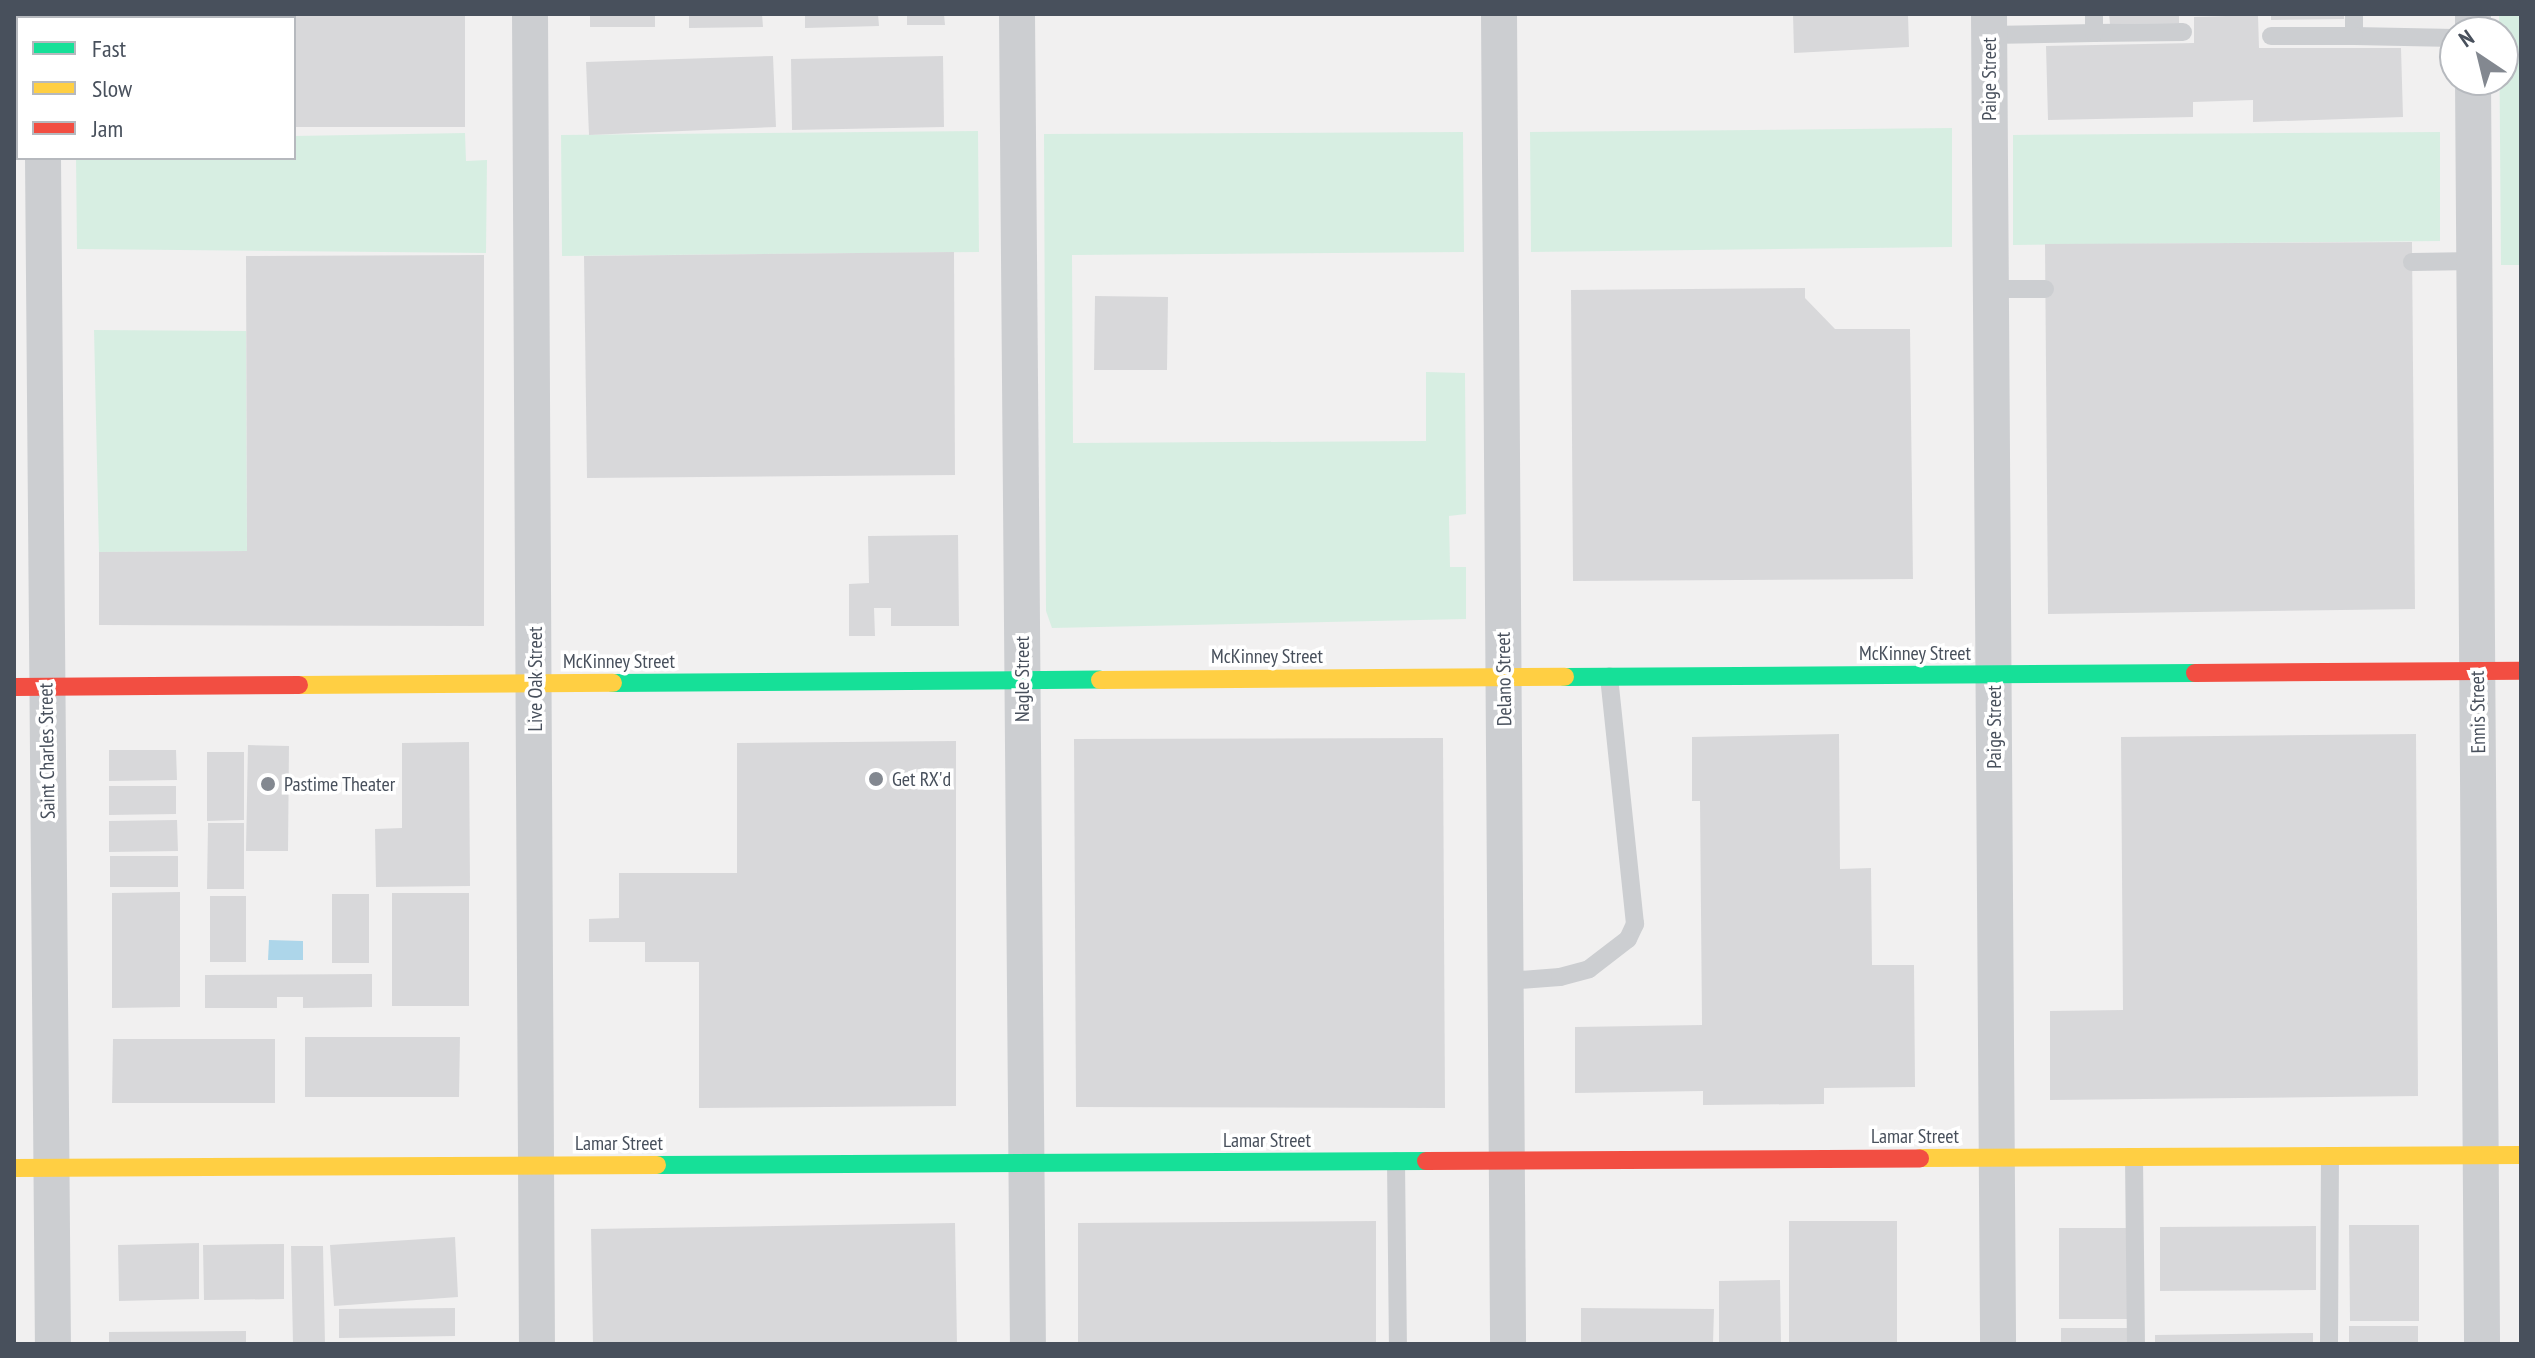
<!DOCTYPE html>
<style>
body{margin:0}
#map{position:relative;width:2535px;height:1358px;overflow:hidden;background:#f1f0f0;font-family:"PT Sans Narrow",sans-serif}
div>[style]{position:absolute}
.green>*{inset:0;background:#d7eee2}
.water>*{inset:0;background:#add6ea}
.building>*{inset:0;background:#d8d8da}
.lane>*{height:18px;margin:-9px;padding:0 9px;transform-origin:9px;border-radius:9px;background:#ccced1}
.street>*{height:36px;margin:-18px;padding:0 18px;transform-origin:18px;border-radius:18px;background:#ccced1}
.fast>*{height:18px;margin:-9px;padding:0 9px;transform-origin:9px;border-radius:9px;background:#16e098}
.slow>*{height:18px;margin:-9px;padding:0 9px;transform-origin:9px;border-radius:9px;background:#ffcf43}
.jam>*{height:18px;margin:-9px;padding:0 9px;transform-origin:9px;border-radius:9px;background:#f24e42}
.dots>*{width:22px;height:22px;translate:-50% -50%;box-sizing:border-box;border:4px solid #fff;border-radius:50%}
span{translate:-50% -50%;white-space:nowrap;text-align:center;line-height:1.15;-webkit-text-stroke:7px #fff;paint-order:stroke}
.street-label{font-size:20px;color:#48505c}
.poi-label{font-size:20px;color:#48505c}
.left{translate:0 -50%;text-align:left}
.frame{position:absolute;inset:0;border:16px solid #48505c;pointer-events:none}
.legend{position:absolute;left:16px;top:16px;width:280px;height:144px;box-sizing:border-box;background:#fff;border:2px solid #b6b9be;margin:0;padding:10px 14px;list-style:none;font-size:24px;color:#48505c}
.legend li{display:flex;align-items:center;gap:16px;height:40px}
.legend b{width:40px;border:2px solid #b6b9be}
.north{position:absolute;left:2439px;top:16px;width:80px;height:80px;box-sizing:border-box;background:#fff;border:2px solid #b6b9be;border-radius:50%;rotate:325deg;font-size:22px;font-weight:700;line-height:32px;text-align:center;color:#48505c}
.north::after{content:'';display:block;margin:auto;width:28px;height:36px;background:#838890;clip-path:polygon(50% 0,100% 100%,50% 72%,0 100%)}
</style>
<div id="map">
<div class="green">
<div style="clip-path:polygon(2499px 14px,2521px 14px,2521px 265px,2501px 265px)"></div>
<div style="clip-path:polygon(1952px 128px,1952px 247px,1531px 252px,1530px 132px)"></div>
<div style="clip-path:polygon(978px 131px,979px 252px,562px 256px,561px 135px)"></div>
<div style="clip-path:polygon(1463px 132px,1464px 252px,1072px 255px,1073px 443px,1426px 441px,1426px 372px,1465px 373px,1466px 514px,1449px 516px,1450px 567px,1466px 567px,1466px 619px,1052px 628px,1046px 611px,1044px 134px)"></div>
<div style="clip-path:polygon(2440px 132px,2440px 241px,2013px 245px,2013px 135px)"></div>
<div style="clip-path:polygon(465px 133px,466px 161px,487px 160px,486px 253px,77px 249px,76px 158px,294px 158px,294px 136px)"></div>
<div style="clip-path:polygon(94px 330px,246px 331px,247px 551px,99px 552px)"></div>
</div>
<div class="water">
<div style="clip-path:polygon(269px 940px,303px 941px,303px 960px,268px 960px)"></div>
</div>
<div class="building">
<div style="clip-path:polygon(93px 14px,465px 14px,465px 127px,294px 127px,294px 18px)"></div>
<div style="clip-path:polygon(590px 14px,655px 14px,655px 27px,590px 27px)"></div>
<div style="clip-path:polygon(689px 14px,762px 14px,763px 27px,689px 28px)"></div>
<div style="clip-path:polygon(805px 14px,878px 14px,879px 26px,805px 28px)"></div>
<div style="clip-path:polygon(907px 14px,944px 14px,945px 25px,907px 25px)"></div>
<div style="clip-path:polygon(1793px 14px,1908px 14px,1909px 47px,1794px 53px)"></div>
<div style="clip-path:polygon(2109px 14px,2179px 14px,2179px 23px,2110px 24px)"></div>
<div style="clip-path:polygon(2271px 14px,2344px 14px,2344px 19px,2271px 20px)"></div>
<div style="clip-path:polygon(2258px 15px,2259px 48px,2401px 48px,2403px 117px,2253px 122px,2253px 100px,2193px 102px,2193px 117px,2048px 120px,2046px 46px,2194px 43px,2194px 17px)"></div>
<div style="clip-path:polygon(773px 56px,776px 127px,589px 135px,586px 62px)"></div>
<div style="clip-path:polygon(943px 56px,944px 127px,792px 130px,791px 59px)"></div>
<div style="clip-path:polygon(2412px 242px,2415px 609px,2048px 614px,2045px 244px)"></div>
<div style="clip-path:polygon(954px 252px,955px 475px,587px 478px,584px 256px)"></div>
<div style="clip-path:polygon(484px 255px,484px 626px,99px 625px,99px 552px,247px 551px,246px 256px)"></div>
<div style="clip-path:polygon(1805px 288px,1805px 298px,1835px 329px,1910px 329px,1913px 579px,1573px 581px,1571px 290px)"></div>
<div style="clip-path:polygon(1095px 296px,1168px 297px,1167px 370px,1094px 370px)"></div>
<div style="clip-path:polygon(958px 535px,959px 626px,891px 626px,891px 608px,874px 608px,875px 636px,849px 636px,849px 584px,869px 583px,868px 536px)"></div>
<div style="clip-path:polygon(1839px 734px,1840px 869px,1871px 868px,1872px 965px,1914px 965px,1915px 1087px,1824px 1088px,1824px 1104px,1703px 1105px,1703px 1091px,1575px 1093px,1575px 1027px,1702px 1025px,1700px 801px,1692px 801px,1692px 737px)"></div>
<div style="clip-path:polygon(2416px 734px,2418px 1096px,2050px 1100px,2050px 1011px,2123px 1010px,2121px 737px)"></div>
<div style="clip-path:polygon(1443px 738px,1445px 1108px,1076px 1107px,1074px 739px)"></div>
<div style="clip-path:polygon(956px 741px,956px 1106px,699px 1108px,699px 962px,645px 962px,645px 942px,589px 942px,589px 919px,619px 918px,619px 873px,737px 873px,737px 743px)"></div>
<div style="clip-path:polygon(469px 742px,470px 886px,376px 887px,375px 829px,402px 828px,402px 743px)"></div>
<div style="clip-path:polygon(248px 745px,289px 746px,288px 851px,246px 851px)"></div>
<div style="clip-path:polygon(109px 750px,176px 750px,177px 780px,109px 781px)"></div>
<div style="clip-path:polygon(207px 752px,244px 752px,244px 820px,207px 821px)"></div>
<div style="clip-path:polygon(109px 786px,176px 786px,176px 814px,109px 815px)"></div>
<div style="clip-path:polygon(177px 820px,178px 851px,109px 852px,109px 821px)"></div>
<div style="clip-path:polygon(208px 823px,244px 823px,244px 889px,207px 889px)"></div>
<div style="clip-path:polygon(110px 856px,178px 856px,178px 887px,110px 887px)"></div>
<div style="clip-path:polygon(180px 892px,180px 1007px,112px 1008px,112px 893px)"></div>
<div style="clip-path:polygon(392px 893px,469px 893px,469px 1006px,392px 1006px)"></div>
<div style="clip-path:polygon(332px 894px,369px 894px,369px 963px,332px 963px)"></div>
<div style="clip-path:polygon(210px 896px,246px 896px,246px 962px,210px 962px)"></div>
<div style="clip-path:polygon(372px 974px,372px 1007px,303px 1008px,303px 997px,277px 997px,277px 1008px,205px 1008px,205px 975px)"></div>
<div style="clip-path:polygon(305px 1037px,460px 1037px,459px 1097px,305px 1097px)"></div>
<div style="clip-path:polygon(113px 1039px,275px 1039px,275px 1103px,112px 1103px)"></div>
<div style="clip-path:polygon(1376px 1221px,1376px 1344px,1078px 1344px,1078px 1223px)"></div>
<div style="clip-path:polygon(1789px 1221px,1897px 1221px,1897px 1344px,1789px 1344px)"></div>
<div style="clip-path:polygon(955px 1223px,957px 1344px,593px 1344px,591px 1229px)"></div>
<div style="clip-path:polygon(2349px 1225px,2419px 1225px,2419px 1321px,2350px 1321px)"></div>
<div style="clip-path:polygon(2316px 1226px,2316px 1290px,2160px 1291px,2160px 1227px)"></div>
<div style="clip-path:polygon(2059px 1228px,2129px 1228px,2129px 1319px,2059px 1319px)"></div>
<div style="clip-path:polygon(455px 1237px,458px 1297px,334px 1306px,330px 1245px)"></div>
<div style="clip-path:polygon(199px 1243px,199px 1299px,119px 1301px,118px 1245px)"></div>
<div style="clip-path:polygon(284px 1244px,284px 1299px,204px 1300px,203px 1245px)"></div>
<div style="clip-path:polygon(291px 1246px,323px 1246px,325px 1344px,293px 1344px)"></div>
<div style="clip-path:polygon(1780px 1280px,1781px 1344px,1719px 1344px,1719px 1281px)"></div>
<div style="clip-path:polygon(455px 1308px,455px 1336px,339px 1338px,339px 1309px)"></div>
<div style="clip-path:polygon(1581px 1308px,1714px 1309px,1713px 1344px,1581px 1344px)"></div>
<div style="clip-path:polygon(2349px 1326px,2418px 1326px,2418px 1344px,2349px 1344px)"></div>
<div style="clip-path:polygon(2061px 1328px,2129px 1328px,2129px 1344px,2061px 1344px)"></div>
<div style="clip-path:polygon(246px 1331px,246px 1344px,109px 1344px,109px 1332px)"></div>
<div style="clip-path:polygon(2313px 1333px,2313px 1344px,2155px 1344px,2155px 1335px)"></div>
</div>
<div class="lane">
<div style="left:2354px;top:14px;width:22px;rotate:90deg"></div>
<div style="left:2354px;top:36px;width:101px;rotate:1.1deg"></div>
<div style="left:2094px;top:33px;width:89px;rotate:-0.6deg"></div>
<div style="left:1989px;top:35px;width:105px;rotate:-1.1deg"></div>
<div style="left:2094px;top:33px;width:19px;rotate:-90deg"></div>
<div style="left:2271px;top:36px;width:83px"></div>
<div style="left:2412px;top:262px;width:62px;rotate:-0.9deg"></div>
<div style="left:1990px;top:289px;width:55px"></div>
<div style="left:1506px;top:981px;width:54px;rotate:-4.2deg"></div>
<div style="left:1560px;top:977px;width:30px;rotate:-15deg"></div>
<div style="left:1589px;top:969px;width:49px;rotate:-37.6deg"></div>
<div style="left:1628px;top:939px;width:17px;rotate:-65deg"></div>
<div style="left:1635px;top:924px;width:249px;rotate:-96deg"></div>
<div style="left:2134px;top:1157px;width:187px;rotate:89.4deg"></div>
<div style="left:1396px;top:1161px;width:183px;rotate:89.4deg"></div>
<div style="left:2329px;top:1344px;width:188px;rotate:-89.7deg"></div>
</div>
<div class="street">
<div style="left:41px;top:14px;width:4px;rotate:90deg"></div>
<div style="left:530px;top:14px;width:1330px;rotate:89.7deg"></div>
<div style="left:1017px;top:14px;width:1330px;rotate:89.53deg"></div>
<div style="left:1499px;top:14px;width:1330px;rotate:89.61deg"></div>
<div style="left:1989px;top:14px;width:1330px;rotate:89.61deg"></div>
<div style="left:2473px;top:14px;width:18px;rotate:90deg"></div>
<div style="left:2473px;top:80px;width:1264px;rotate:89.59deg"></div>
<div style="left:43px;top:158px;width:1186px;rotate:89.52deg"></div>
</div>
<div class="fast">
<div style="left:1565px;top:677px;width:630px;rotate:-0.36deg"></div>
<div style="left:613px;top:683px;width:487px;rotate:-0.4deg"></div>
<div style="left:657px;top:1165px;width:769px;rotate:-0.3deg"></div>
</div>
<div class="slow">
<div style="left:1100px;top:680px;width:465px;rotate:-0.4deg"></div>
<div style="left:299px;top:685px;width:314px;rotate:-0.4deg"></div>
<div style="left:1920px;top:1158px;width:601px;rotate:-0.29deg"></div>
<div style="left:14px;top:1168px;width:643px;rotate:-0.27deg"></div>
</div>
<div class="jam">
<div style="left:2195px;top:673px;width:326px;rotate:-0.4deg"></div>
<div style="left:14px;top:687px;width:285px;rotate:-0.4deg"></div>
<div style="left:1426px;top:1161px;width:494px;rotate:-0.3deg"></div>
</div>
<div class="dots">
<div style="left:876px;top:779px;background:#838890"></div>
<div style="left:268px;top:784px;background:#838890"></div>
</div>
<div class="street-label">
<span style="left:1989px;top:79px;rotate:-90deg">Paige Street</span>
<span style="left:1915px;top:653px">McKinney Street</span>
<span style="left:1267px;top:656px">McKinney Street</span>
<span style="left:619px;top:661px">McKinney Street</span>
<span style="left:535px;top:679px;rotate:-90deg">Live Oak Street</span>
<span style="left:1022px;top:679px;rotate:-90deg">Nagle Street</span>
<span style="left:1504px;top:679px;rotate:-91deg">Delano Street</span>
<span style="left:2478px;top:712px;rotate:-91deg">Ennis Street</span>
<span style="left:1994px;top:727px;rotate:-90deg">Paige Street</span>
<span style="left:47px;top:751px;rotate:-91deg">Saint Charles Street</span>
<span style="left:1915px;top:1136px">Lamar Street</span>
<span style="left:1267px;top:1140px">Lamar Street</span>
<span style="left:619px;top:1143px">Lamar Street</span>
</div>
<div class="poi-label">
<span class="left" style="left:892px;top:779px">Get RX'd</span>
<span class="left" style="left:284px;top:784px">Pastime Theater</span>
</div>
<div class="frame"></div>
<ul class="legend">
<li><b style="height:10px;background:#16e098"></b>Fast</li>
<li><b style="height:10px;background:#ffcf43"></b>Slow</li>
<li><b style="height:10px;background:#f24e42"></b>Jam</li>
</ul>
<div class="north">N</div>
</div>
